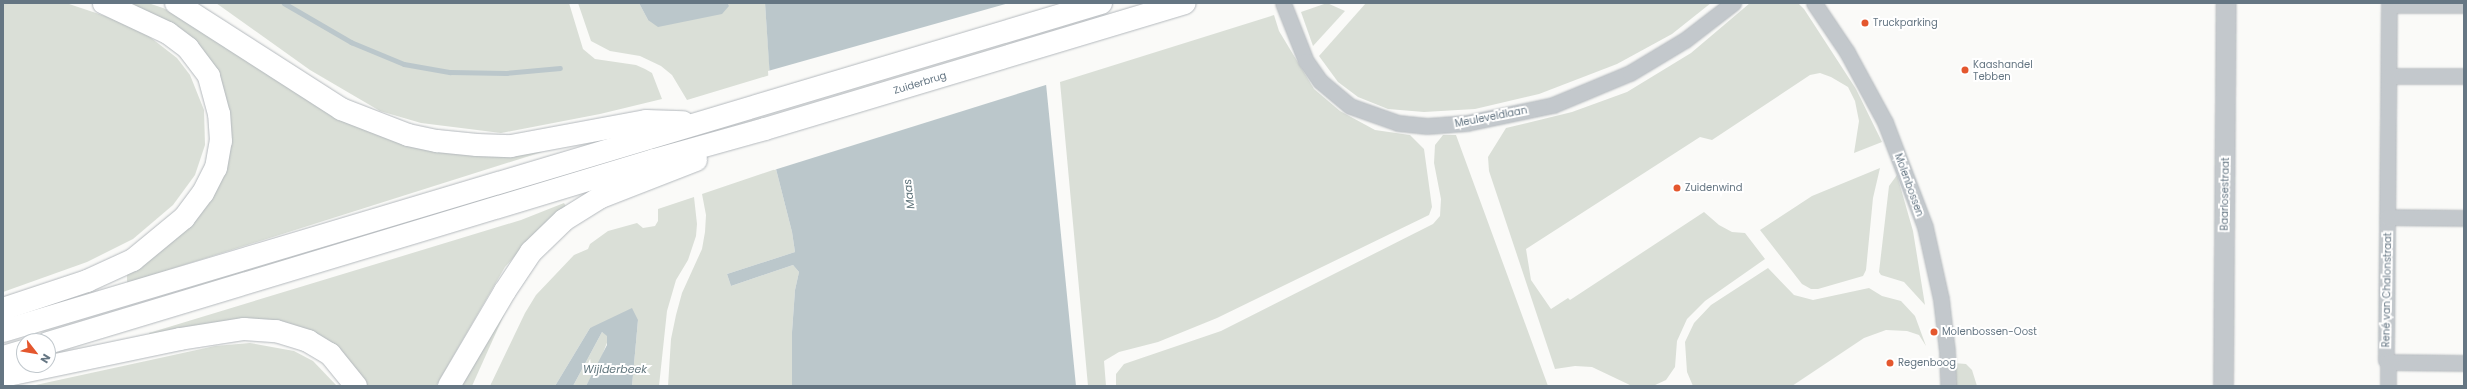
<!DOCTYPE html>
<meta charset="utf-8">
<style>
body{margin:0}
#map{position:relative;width:2467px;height:389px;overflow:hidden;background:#fafaf8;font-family:Poppins,sans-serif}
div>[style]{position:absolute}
.green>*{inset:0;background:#dadfd7}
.water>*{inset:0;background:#bbc7cb}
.pier>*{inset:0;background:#fafaf8}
.stream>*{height:4.5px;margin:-2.25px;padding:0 2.25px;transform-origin:2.25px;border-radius:2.25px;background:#bbc7cb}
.roads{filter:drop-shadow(0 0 1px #b4b9bd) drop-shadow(0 0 1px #b4b9bd)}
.minor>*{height:15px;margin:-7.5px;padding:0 7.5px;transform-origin:7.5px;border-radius:7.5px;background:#c3c8cc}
.tertiary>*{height:19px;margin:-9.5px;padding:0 9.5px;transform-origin:9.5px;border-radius:9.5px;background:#c3c8cc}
.motorway>*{height:22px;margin:-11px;padding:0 11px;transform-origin:11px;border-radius:11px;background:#fff}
.dots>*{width:11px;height:11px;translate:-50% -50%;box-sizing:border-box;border:2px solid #fff;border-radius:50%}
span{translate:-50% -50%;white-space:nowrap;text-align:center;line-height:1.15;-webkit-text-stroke:4px #fff;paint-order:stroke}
.poi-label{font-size:10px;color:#657683}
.left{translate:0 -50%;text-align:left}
.street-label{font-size:10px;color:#657683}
.water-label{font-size:11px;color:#60757c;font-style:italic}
.frame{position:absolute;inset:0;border:4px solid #657683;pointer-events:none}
.north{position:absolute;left:16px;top:333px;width:40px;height:40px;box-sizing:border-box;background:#fff;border:1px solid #c1c8cd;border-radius:50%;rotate:121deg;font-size:11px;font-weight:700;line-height:16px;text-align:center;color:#657683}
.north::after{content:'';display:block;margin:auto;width:14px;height:18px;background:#e4572e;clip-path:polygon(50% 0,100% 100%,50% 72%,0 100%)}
</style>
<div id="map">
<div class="green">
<div style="clip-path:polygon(3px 3px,66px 3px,108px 17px,146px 34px,177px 58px,190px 75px,204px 110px,205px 145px,195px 175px,173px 205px,133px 239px,87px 262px,3px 292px)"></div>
<div style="clip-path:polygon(120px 3px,148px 3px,163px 8px,217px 36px,306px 94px,457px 149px,542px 152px,127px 283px,127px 270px,212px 192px,211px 66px)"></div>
<div style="clip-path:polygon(216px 3px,569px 3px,583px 49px,595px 59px,636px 65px,645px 69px,652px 73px,662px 99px,600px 114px,501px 133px,421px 123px,380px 111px,310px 70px)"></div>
<div style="clip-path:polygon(578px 3px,639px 3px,648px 20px,729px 6px,728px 3px,765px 3px,770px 75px,687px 100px,672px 75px,661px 66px,640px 56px,610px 51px,591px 41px)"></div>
<div style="clip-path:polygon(1327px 3px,1345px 11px,1313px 46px,1301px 12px)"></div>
<div style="clip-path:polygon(1366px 3px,1711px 3px,1672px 34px,1617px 64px,1539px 94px,1475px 109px,1424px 112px,1388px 109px,1358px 97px,1338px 82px,1319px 56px)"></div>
<div style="clip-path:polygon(1750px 3px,1798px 3px,1804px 9px,1856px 89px,1882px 142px,1854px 153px,1859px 121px,1855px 101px,1848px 87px,1831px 77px,1820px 73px,1810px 75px,1712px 140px,1700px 137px,1526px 249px,1531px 280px,1551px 309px,1568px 298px,1570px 300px,1704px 212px,1719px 225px,1732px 232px,1745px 233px,1765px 259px,1705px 301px,1687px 319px,1677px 341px,1675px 367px,1666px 380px,1653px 386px,1632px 386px,1592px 367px,1575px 366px,1555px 369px,1489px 171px,1488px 157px,1506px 128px,1572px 112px,1627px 92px,1691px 53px)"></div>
<div style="clip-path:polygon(1274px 15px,1279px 31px,1314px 89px,1340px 111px,1375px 130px,1410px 135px,1424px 149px,1432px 207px,1429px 215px,1217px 318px,1158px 342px,1119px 352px,1104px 361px,1106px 386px,1088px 386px,1060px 82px)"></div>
<div style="clip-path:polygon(1443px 135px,1456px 135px,1548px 386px,1116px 386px,1116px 374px,1124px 364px,1221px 331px,1433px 224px,1440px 216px,1441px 199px,1434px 163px,1435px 145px)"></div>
<div style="clip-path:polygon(1880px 168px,1873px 198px,1866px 270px,1863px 276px,1818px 289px,1811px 289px,1802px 284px,1760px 230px,1812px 196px)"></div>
<div style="clip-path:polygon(776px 169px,792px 232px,795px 252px,727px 274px,731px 286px,793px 265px,799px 272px,795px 290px,792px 332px,792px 386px,668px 386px,671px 339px,676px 315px,682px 293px,702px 249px,705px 232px,706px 215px,702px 194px)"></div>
<div style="clip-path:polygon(1897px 175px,1913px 231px,1925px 305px,1904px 282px,1881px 275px,1879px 272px,1889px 186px)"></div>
<div style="clip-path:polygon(694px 197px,697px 224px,696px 236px,688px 260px,676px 280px,667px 311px,659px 386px,632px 386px,638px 320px,590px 328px,555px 386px,490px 386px,525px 313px,536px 295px,574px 255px,588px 249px,590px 244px,608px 231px,637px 223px,643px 228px,655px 226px,658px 221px,658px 209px)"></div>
<div style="clip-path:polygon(564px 203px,568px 210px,530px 239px,505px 267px,436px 386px,364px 386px,303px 331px,151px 340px,149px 333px,521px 220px)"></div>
<div style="clip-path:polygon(1768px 268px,1794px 295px,1813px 300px,1869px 288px,1882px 296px,1901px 301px,1915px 316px,1926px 346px,1919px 335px,1907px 331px,1886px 330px,1864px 338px,1792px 386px,1693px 386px,1687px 372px,1685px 342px,1694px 323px,1711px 305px)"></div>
<div style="clip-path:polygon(508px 306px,472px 386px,458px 386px)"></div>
<div style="clip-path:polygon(602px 332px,607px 335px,608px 340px,600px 361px,586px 386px,573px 386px)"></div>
<div style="clip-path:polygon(250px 343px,294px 351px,313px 361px,337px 386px,31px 386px,215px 346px)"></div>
<div style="clip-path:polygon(1954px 363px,1966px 364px,1972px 370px,1977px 386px,1956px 386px)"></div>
</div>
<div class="water">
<div style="clip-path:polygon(639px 3px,728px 3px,729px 6px,722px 14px,658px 27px,648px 20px)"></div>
<div style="clip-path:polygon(765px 3px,1038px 3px,1076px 386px,792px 386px,792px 332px,795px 290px,799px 272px,793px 265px,731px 286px,727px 274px,795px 252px,792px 232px,776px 169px)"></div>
<div style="clip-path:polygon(632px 308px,638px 320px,632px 386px,586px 386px,607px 345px,607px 336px,602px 332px,573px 386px,555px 386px,590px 328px)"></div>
</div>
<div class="pier">
<div style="clip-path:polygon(1009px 3px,1040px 3px,1049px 84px,774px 170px,768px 71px)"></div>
</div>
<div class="stream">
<div style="left:284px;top:3px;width:78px;rotate:30.2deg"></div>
<div style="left:351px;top:42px;width:57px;rotate:22.5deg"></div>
<div style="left:404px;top:64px;width:47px;rotate:9.9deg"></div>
<div style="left:450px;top:72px;width:56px;rotate:1deg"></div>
<div style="left:506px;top:73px;width:54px;rotate:-5.3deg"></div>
</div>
<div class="roads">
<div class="minor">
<div style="left:1283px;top:3px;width:62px;rotate:68.4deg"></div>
<div style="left:1306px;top:61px;width:24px;rotate:55deg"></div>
<div style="left:1320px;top:81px;width:39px;rotate:40deg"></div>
<div style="left:1350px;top:106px;width:51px;rotate:19.5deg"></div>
<div style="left:1398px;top:123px;width:29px;rotate:6deg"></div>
<div style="left:1427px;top:126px;width:40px;rotate:-4.3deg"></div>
<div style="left:1467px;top:123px;width:88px;rotate:-11.8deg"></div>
<div style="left:1553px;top:105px;width:83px;rotate:-22.6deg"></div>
<div style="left:1630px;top:73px;width:64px;rotate:-31deg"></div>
<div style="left:1685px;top:40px;width:61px;rotate:-37.6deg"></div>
<div style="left:1814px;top:3px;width:59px;rotate:56deg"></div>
<div style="left:1847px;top:52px;width:80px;rotate:61.5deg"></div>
<div style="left:1885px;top:122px;width:112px;rotate:69.1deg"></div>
<div style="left:1925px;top:227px;width:74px;rotate:77.5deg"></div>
<div style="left:1941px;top:299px;width:52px;rotate:83.4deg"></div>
<div style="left:1947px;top:351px;width:35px;rotate:88deg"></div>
<div style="left:2389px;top:3px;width:357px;rotate:90.5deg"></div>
<div style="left:2386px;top:360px;width:3px;rotate:45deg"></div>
<div style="left:2388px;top:362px;width:76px;rotate:0.8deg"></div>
<div style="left:2389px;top:5px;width:75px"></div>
<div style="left:2389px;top:76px;width:75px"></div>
<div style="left:2387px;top:217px;width:77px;rotate:0.7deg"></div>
<div style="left:2388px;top:386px;width:24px;rotate:-90deg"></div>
</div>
<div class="tertiary">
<div style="left:2223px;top:386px;width:383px;rotate:-89.6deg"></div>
</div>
<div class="motorway">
<div style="left:176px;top:3px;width:196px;rotate:32.7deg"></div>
<div style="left:341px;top:109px;width:72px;rotate:21.2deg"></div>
<div style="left:408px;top:135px;width:30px;rotate:12deg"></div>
<div style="left:437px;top:141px;width:40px;rotate:5.7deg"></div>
<div style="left:477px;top:145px;width:34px;rotate:2deg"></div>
<div style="left:511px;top:146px;width:137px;rotate:-10.5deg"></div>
<div style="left:646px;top:121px;width:37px;rotate:2deg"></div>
<div style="left:3px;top:309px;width:89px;rotate:-18.4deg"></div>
<div style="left:87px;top:281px;width:51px;rotate:-24.5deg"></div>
<div style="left:133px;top:260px;width:66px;rotate:-39.5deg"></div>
<div style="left:184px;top:218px;width:31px;rotate:-53deg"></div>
<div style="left:203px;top:193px;width:28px;rotate:-63deg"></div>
<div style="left:216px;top:168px;width:27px;rotate:-80deg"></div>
<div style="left:221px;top:141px;width:27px;rotate:-94deg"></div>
<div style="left:219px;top:114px;width:39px;rotate:-105deg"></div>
<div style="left:209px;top:76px;width:35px;rotate:-127deg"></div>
<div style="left:188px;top:48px;width:25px;rotate:-143deg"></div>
<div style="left:168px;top:33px;width:71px;rotate:-154.9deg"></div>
<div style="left:3px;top:331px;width:1146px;rotate:-16.63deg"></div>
<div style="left:48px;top:343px;width:633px;rotate:-16.8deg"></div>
<div style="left:654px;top:160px;width:115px;rotate:-15.6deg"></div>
<div style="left:765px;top:129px;width:438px;rotate:-16.7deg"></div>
<div style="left:3px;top:357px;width:22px;rotate:-16deg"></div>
<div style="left:3px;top:376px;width:181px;rotate:-11.8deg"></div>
<div style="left:180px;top:339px;width:65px;rotate:-8.9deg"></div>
<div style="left:244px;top:329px;width:32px;rotate:4deg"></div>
<div style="left:276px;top:331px;width:34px;rotate:17deg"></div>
<div style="left:308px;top:341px;width:26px;rotate:31deg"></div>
<div style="left:330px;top:354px;width:41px;rotate:50.9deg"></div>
<div style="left:449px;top:386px;width:110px;rotate:-59.5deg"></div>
<div style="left:505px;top:291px;width:47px;rotate:-56.3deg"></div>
<div style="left:531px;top:252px;width:46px;rotate:-44.1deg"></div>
<div style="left:564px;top:220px;width:44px;rotate:-31.9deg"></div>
<div style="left:601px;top:197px;width:102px;rotate:-21.3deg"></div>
</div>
</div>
<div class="dots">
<div style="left:1865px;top:23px;background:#e4572e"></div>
<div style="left:1965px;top:70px;background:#e4572e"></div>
<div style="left:1677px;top:188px;background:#e4572e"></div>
<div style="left:1934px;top:332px;background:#e4572e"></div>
<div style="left:1890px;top:363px;background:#e4572e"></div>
</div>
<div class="poi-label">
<span class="left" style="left:1873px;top:23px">Truckparking</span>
<span class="left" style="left:1973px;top:70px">Kaashandel<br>Tebben</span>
<span class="left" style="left:1685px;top:188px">Zuidenwind</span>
<span class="left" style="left:1942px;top:332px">Molenbossen-Oost</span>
<span class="left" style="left:1898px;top:363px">Regenboog</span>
</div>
<div class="street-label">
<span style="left:920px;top:83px;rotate:-17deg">Zuiderbrug</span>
<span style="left:1491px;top:117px;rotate:-11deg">Meuleveldlaan</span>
<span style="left:1909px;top:185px;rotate:70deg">Molenbossen</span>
<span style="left:2225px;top:194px;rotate:-89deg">Baarlosestraat</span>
<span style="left:2387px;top:290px;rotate:-89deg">René van Chalonstraat</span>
</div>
<div class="water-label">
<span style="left:909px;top:194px;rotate:-97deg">Maas</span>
<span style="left:615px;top:369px">Wijlderbeek</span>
</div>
<div class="frame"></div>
<div class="north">N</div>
</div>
